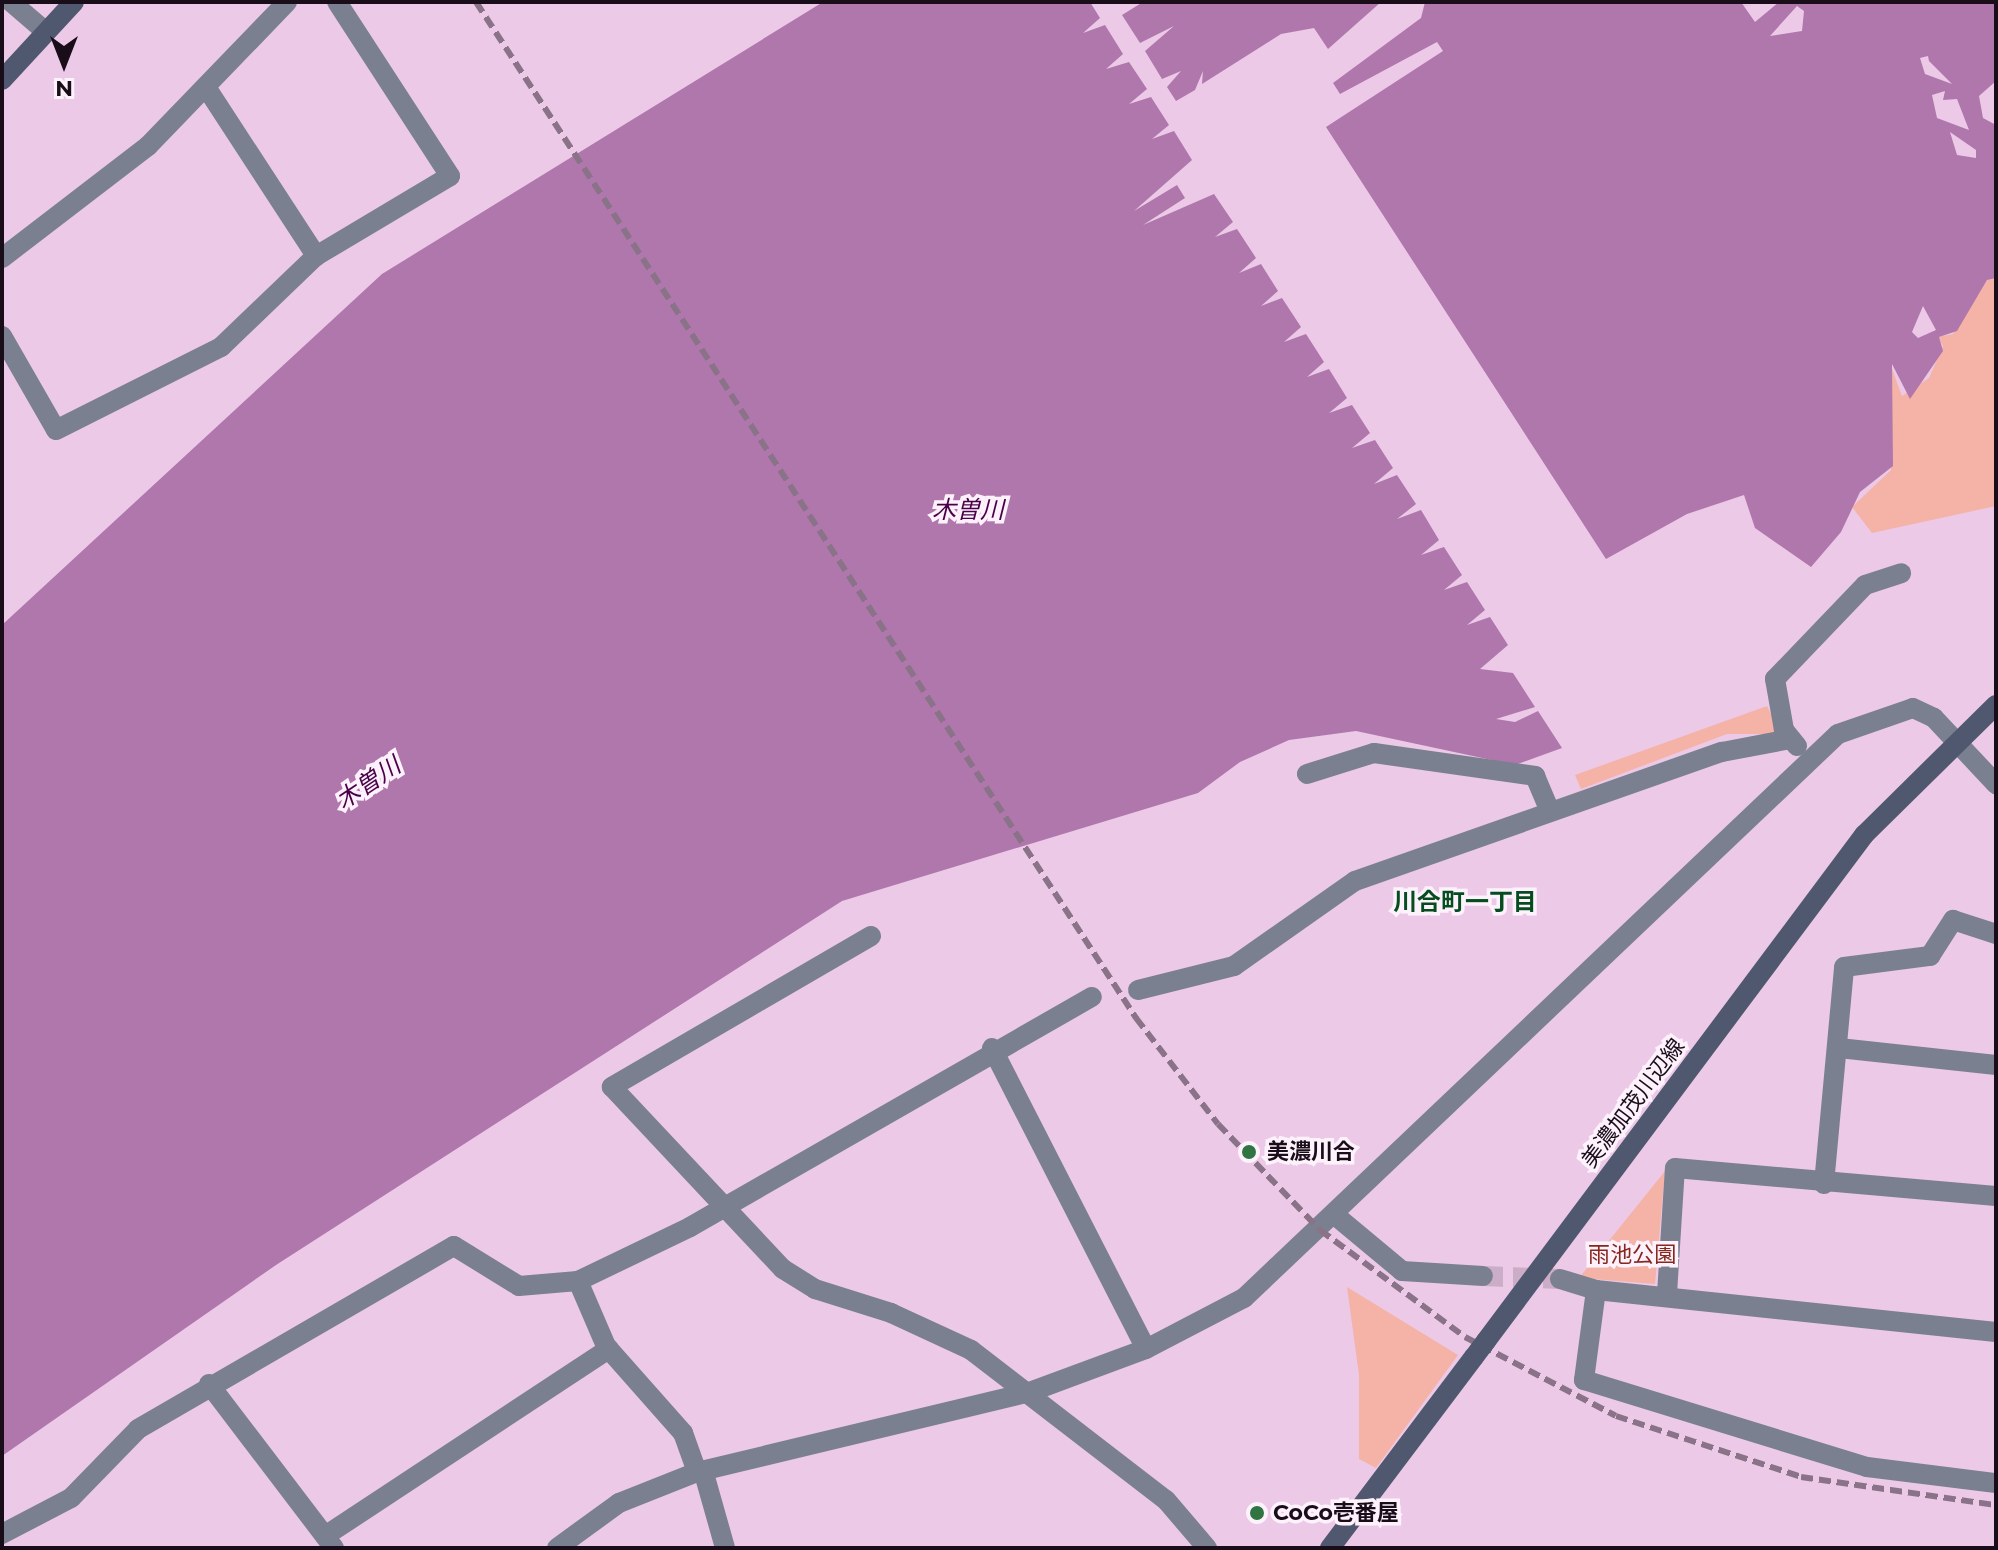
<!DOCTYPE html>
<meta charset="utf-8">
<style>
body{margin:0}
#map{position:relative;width:1998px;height:1550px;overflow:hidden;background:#ebc9e7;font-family:Montserrat,"Noto Sans JP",sans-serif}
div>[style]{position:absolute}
.green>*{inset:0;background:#f5b3a8}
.water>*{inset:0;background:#b077ac}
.street-tunnel>*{height:20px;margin-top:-10px;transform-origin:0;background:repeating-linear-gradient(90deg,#cbadc8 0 20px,transparent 0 30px)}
.street>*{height:20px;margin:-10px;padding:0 10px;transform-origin:10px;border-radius:10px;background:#7a8090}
.secondary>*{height:20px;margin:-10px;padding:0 10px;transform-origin:10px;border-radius:10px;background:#50586f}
.rail>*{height:6px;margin-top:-3px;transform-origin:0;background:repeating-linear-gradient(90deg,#8a7388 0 12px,transparent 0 18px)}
.secondary-bridge>*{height:20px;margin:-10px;padding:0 10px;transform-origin:10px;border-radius:10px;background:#50586f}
.dots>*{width:22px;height:22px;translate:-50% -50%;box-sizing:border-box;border:4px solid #fdf2fc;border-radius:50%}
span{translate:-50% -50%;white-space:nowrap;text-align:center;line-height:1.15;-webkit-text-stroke:7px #fdf2fc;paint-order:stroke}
.street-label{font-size:22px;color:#180d18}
.poi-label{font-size:22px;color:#180d18;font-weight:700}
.left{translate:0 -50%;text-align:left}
.park-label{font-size:22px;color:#86271e}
.water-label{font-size:24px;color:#490048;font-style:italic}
.neighbourhood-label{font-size:24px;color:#054d1f;font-weight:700}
.frame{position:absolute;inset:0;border:4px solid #180d18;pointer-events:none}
.north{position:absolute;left:24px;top:24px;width:80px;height:80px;-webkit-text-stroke:6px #fdf2fc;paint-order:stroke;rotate:180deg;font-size:22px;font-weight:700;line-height:32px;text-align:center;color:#180d18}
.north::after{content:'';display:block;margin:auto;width:28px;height:36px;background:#180d18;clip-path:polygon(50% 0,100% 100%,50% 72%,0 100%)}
</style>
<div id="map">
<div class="green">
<div style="clip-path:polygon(1996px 278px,1996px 506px,1872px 533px,1852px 507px,1891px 470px,1891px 366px,1902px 396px,1929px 378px,1943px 346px,1938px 337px,1953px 334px,1987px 280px)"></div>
<div style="clip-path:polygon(1767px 706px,1781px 734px,1727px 734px,1581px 789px,1575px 775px)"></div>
<div style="clip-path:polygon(1665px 1171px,1655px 1284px,1579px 1278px)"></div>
<div style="clip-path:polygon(1347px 1287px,1458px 1355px,1376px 1468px,1359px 1459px,1359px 1375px)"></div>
</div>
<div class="water">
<div style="clip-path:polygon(823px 2px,1090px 2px,1100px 18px,1083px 33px,1105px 25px,1123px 54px,1106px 69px,1129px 62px,1147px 89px,1129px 104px,1151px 97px,1169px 125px,1152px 139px,1174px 131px,1192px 160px,1134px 211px,1177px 185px,1185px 198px,1143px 225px,1214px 194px,1233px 222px,1215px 237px,1237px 229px,1256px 258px,1239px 273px,1261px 264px,1278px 291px,1261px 306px,1282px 298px,1301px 327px,1284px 342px,1306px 334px,1324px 362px,1307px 377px,1329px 369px,1347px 398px,1329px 413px,1352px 405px,1370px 433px,1352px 448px,1375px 440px,1393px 468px,1374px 484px,1397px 475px,1416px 504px,1397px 519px,1421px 510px,1439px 540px,1421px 555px,1444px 547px,1462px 575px,1444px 590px,1467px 582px,1485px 610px,1467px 625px,1490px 617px,1508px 645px,1480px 669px,1513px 673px,1535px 707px,1496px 719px,1515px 722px,1538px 711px,1562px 748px,1515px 765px,1356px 731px,1289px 740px,1240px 762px,1198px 793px,842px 901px,276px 1265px,2px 1456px,2px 625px,382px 274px)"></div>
<div style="clip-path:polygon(1143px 2px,1381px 2px,1328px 49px,1314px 28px,1281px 34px,1202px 84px,1203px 71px,1195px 90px,1176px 101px,1167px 87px,1181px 71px,1162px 79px,1145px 51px,1174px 26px,1140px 43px,1122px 15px)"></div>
<div style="clip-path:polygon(evenodd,1425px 2px,1741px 2px,1755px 22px,1779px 2px,1996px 2px,1996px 81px,1979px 96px,1983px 118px,1996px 125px,1996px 278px,1987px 280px,1957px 331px,1939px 337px,1943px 351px,1910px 399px,1892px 364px,1893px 466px,1860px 492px,1841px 532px,1811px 567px,1755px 528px,1744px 495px,1687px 514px,1606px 559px,1326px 127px,1443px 51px,1437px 42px,1340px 94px,1333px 83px,1421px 18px,1425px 2px,1797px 6px,1804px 11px,1802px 31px,1770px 36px,1797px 6px,1425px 2px,1928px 56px,1929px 61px,1952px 84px,1925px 74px,1920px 58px,1928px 56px,1425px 2px,1945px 91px,1943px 100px,1957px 99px,1969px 130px,1937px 118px,1932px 95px,1945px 91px,1425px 2px,1950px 132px,1976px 150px,1976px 158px,1957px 155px,1950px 132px,1425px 2px,1923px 306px,1936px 330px,1918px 338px,1912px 332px,1923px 306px)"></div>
</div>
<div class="street-tunnel">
<div style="left:1483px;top:1276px;width:77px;rotate:2.2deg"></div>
</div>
<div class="street">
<div style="left:11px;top:2px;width:46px;rotate:40.6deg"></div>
<div style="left:206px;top:87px;width:202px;rotate:56.9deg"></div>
<div style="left:2px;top:258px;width:184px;rotate:-37.5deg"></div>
<div style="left:148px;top:146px;width:200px;rotate:-46deg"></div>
<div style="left:2px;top:336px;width:108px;rotate:60.1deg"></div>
<div style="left:56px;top:430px;width:185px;rotate:-26.7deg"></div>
<div style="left:221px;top:347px;width:132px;rotate:-43.8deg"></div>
<div style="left:316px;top:256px;width:156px;rotate:-30.8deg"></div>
<div style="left:450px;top:176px;width:207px;rotate:-123deg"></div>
<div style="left:1797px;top:746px;width:21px;rotate:-129deg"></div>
<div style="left:1784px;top:730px;width:52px;rotate:-100deg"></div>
<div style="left:1775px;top:679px;width:130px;rotate:-46.2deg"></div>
<div style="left:1865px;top:585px;width:38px;rotate:-18deg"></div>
<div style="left:1307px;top:774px;width:70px;rotate:-17.4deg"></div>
<div style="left:1374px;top:753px;width:163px;rotate:8.1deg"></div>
<div style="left:1535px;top:776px;width:38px;rotate:67deg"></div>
<div style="left:871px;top:936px;width:300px;rotate:149.8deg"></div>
<div style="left:612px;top:1087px;width:250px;rotate:46.8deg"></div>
<div style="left:783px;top:1269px;width:38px;rotate:32deg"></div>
<div style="left:815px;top:1289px;width:80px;rotate:17.5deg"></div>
<div style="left:891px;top:1313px;width:88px;rotate:24.8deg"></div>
<div style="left:971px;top:1350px;width:246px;rotate:37.6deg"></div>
<div style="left:1166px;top:1500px;width:63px;rotate:49.5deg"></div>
<div style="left:1138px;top:990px;width:99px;rotate:-14deg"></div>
<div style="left:1234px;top:966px;width:148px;rotate:-35.1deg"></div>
<div style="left:1355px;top:881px;width:389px;rotate:-19.4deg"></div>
<div style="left:1722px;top:752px;width:70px;rotate:-10.7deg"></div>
<div style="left:992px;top:1048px;width:338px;rotate:62.9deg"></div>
<div style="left:1839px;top:1048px;width:158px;rotate:6.2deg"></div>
<div style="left:1824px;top:1184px;width:218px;rotate:-84.7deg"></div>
<div style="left:1844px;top:967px;width:87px;rotate:-7.3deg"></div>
<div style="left:1930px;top:956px;width:43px;rotate:-57.4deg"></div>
<div style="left:1953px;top:920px;width:45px;rotate:18deg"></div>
<div style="left:1336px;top:1216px;width:86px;rotate:39.8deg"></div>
<div style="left:1402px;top:1271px;width:81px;rotate:3.5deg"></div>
<div style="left:1560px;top:1279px;width:38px;rotate:17deg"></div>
<div style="left:1596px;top:1290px;width:402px;rotate:6deg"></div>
<div style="left:1596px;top:1290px;width:91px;rotate:97.6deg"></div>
<div style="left:1584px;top:1380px;width:296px;rotate:17.1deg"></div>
<div style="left:1867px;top:1467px;width:130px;rotate:7.1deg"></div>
<div style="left:1667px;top:1294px;width:126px;rotate:-86.4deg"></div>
<div style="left:1675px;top:1168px;width:322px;rotate:5deg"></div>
<div style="left:209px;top:1384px;width:206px;rotate:52.7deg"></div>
<div style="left:703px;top:1470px;width:81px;rotate:74.2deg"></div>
<div style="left:697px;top:1472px;width:41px;rotate:-109.7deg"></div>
<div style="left:683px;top:1433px;width:116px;rotate:-131.5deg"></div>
<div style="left:606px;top:1346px;width:71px;rotate:-113.3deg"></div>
<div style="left:578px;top:1281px;width:124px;rotate:-25.7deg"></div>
<div style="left:690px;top:1227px;width:463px;rotate:-29.8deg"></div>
<div style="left:2px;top:1534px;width:78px;rotate:-27.6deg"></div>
<div style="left:71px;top:1498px;width:96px;rotate:-45.8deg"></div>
<div style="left:138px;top:1429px;width:365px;rotate:-30.1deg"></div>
<div style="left:454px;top:1246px;width:76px;rotate:31.6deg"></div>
<div style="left:519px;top:1286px;width:59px;rotate:-4.8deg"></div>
<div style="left:325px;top:1536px;width:340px;rotate:-33.4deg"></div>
<div style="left:557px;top:1548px;width:77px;rotate:-36deg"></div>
<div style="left:619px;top:1503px;width:84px;rotate:-21.7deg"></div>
<div style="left:697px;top:1472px;width:339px;rotate:-13.5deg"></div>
<div style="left:1027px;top:1393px;width:127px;rotate:-20.3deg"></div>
<div style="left:1146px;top:1349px;width:110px;rotate:-27.5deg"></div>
<div style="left:1244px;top:1298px;width:819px;rotate:-43.52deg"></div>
<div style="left:1838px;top:734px;width:79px;rotate:-19.1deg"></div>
<div style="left:1913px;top:708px;width:23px;rotate:25deg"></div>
<div style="left:1934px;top:718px;width:91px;rotate:46.8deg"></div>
</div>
<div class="secondary">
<div style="left:2px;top:80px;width:106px;rotate:-47.3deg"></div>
<div style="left:1486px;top:1341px;width:632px;rotate:-53.24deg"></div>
<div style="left:1864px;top:835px;width:185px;rotate:-44.6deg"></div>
<div style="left:1330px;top:1548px;width:239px;rotate:-53deg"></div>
</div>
<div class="rail">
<div style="left:476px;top:2px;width:1212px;rotate:56.99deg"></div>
<div style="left:1136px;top:1018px;width:134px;rotate:52.3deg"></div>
<div style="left:1218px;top:1124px;width:147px;rotate:46.1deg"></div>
<div style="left:1320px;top:1230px;width:180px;rotate:36.4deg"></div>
<div style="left:1465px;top:1337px;width:170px;rotate:27.6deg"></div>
<div style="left:1616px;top:1416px;width:195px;rotate:18.2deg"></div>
<div style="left:1801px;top:1477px;width:197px;rotate:8.2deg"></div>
</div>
<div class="secondary-bridge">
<div style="left:1474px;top:1357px;width:20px;rotate:-53deg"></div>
</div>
<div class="dots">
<div style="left:1249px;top:1152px;background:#307541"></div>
<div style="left:1257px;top:1513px;background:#307541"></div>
</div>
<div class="street-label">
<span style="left:1633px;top:1103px;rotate:-53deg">美濃加茂川辺線</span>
</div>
<div class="poi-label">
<span class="left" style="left:1267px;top:1152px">美濃川合</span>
<span class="left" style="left:1273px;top:1513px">CoCo壱番屋</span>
</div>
<div class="park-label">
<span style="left:1632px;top:1255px">雨池公園</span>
</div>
<div class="water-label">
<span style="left:968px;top:510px">木曽川</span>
<span style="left:368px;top:783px;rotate:-34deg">木曽川</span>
</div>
<div class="neighbourhood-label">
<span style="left:1465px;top:902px">川合町一丁目</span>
</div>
<div class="frame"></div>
<div class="north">N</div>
</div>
